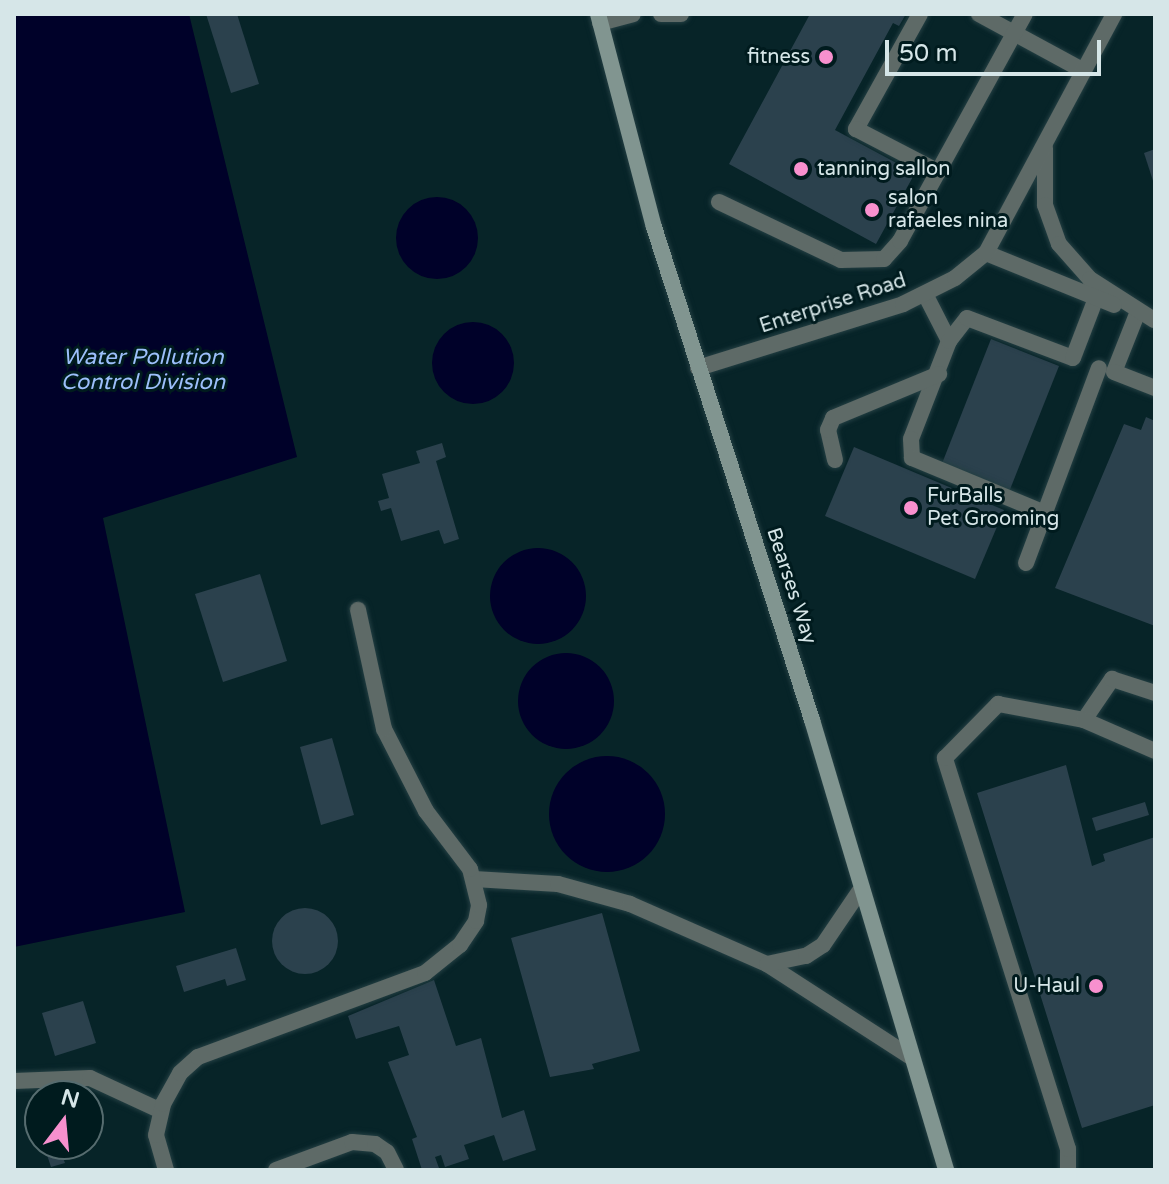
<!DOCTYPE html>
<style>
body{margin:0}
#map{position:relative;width:1169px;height:1184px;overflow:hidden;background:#072428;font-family:"Varela Round",sans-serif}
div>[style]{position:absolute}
.water>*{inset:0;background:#000129}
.round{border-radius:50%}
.building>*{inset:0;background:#2b414d}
.roads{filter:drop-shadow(0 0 2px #243f43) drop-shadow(0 0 2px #243f43)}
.service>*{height:16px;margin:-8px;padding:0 8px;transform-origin:8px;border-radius:8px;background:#5e6a67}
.minor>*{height:16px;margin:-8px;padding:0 8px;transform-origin:8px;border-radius:8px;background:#5e6a67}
.secondary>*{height:16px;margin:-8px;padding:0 8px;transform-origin:8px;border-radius:8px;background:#819590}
.dots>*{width:22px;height:22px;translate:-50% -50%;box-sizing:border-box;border:4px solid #001b1e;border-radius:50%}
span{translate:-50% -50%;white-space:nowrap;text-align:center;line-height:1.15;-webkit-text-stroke:6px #001b1e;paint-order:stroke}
.poi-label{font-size:20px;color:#d6e6e8}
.right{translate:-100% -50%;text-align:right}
.left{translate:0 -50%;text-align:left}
.street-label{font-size:20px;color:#d6e6e8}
.water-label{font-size:22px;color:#9cbffb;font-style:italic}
.frame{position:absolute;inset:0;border:16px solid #d6e6e8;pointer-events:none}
.north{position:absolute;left:24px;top:1080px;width:80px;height:80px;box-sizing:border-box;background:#001b1e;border:2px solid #566c6f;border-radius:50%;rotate:16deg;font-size:22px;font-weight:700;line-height:32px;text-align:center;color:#d6e6e8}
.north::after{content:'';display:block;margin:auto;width:28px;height:36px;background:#f790ce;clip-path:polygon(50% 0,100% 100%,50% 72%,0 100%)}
.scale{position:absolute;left:885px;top:40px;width:216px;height:36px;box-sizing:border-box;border:4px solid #d6e6e8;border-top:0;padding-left:10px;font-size:24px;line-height:28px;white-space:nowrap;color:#d6e6e8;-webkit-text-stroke:6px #001b1e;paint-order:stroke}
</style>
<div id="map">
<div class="water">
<div style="clip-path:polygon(14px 14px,189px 14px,297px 457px,103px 518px,185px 912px,14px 947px)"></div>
<div class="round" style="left:396px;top:197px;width:82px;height:82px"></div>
<div class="round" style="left:432px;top:322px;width:82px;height:82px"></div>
<div class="round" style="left:490px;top:548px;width:96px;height:96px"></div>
<div class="round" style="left:518px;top:653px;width:96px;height:96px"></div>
<div class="round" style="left:549px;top:756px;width:116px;height:116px"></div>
</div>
<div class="building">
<div style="clip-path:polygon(206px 14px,237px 14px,259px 84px,231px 93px)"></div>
<div style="clip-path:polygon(810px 14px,906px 14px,899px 26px,893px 23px,835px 130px,915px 173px,876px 244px,729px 164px)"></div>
<div style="clip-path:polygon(1155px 149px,1155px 184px,1154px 184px,1144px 153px)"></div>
<div style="clip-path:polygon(991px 339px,1059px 366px,1009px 492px,941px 466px)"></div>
<div style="clip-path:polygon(1146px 417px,1155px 421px,1155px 626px,1055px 588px,1124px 424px,1141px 430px)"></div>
<div style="clip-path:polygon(442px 443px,446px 457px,436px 461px,459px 539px,444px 544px,439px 530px,401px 541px,391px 508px,381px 511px,378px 501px,389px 498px,382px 474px,420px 463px,416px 451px)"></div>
<div style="clip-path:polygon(854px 447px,1004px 510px,975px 579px,825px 516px)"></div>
<div style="clip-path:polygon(260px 574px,287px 661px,223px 682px,195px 594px)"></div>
<div style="clip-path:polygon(332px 738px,354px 815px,321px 825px,300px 747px)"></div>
<div style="clip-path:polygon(1066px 765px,1092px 866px,1105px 861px,1103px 854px,1155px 837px,1155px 1105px,1082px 1128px,977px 793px)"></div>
<div style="clip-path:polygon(1145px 802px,1149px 815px,1096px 831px,1092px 818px)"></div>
<div class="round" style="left:272px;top:908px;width:66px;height:66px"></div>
<div style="clip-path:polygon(602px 913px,640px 1051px,592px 1064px,594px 1069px,550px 1077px,511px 938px)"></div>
<div style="clip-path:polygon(236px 948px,246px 980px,227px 986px,225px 979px,184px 992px,176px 966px)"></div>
<div style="clip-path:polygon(434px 980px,456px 1046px,481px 1038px,502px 1118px,524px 1110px,536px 1150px,503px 1161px,494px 1135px,464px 1145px,469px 1159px,445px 1167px,441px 1155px,435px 1157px,439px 1168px,422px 1170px,412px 1139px,417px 1137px,388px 1062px,409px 1055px,399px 1026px,356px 1039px,348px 1016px)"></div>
<div style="clip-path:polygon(83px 1001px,96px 1043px,55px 1056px,42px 1013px)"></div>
<div style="clip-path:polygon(58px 1144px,65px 1163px,51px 1167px,44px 1146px)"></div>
</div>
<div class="roads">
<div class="service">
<div style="left:661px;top:14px;width:20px"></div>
<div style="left:920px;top:14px;width:132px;rotate:119.1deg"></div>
<div style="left:856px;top:129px;width:93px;rotate:27.4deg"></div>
<div style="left:979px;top:14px;width:119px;rotate:28.5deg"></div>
<div style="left:600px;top:23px;width:34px;rotate:-15deg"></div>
<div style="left:719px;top:202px;width:135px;rotate:25.4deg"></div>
<div style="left:841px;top:260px;width:43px;rotate:-1.3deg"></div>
<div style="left:884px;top:259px;width:24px;rotate:-48deg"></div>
<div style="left:900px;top:241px;width:259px;rotate:-61.2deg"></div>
<div style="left:925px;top:294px;width:53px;rotate:62.9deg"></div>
<div style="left:949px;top:341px;width:105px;rotate:111.2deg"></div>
<div style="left:911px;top:439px;width:19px;rotate:87deg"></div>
<div style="left:912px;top:458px;width:144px;rotate:22.5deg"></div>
<div style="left:1137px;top:314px;width:62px;rotate:111.6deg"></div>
<div style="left:1114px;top:372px;width:44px;rotate:21.3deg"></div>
<div style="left:949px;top:341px;width:29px;rotate:-52deg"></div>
<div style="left:967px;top:318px;width:113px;rotate:20.7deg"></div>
<div style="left:1073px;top:358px;width:64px;rotate:-69deg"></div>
<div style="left:835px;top:460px;width:31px;rotate:-103deg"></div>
<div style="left:828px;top:430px;width:13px;rotate:-67deg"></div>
<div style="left:833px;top:418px;width:115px;rotate:-22.5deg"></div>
<div style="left:1026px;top:563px;width:208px;rotate:-69.5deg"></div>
<div style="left:1084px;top:720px;width:50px;rotate:-55.7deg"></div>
<div style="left:1112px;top:679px;width:45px;rotate:18deg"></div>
<div style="left:474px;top:879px;width:84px;rotate:3.4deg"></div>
<div style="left:558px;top:884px;width:75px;rotate:15.5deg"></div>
<div style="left:630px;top:904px;width:150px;rotate:23.7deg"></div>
<div style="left:767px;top:964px;width:171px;rotate:32.9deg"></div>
<div style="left:767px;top:964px;width:40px;rotate:-12deg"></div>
<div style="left:806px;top:956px;width:20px;rotate:-33deg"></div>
<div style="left:823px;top:945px;width:64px;rotate:-55.8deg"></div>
<div style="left:14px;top:1081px;width:76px;rotate:-2.3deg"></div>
<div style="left:90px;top:1078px;width:78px;rotate:24.9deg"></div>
<div style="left:166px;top:1170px;width:36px;rotate:-106deg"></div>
<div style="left:156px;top:1135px;width:32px;rotate:-77deg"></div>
<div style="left:163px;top:1104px;width:35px;rotate:-61deg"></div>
<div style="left:180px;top:1073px;width:24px;rotate:-42deg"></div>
<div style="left:198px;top:1057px;width:242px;rotate:-20.3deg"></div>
<div style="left:425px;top:973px;width:45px;rotate:-38.7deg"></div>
<div style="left:460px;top:945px;width:29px;rotate:-56deg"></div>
<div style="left:476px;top:921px;width:16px;rotate:-79deg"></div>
<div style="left:479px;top:905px;width:37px;rotate:-104deg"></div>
<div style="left:470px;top:869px;width:73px;rotate:-127.2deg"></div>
<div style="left:426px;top:811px;width:92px;rotate:-117.1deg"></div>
<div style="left:384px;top:729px;width:122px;rotate:-102.3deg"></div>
<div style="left:276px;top:1170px;width:81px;rotate:-20.2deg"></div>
<div style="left:352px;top:1142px;width:23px;rotate:5deg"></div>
<div style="left:375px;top:1144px;width:14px;rotate:34deg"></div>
<div style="left:387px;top:1152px;width:20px;rotate:63deg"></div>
<div style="left:1068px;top:1170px;width:21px;rotate:-90deg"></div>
<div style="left:1068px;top:1149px;width:410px;rotate:-107.5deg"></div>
<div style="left:945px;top:758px;width:76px;rotate:-45.5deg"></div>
<div style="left:998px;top:704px;width:87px;rotate:10.5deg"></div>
<div style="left:1084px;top:720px;width:77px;rotate:23.6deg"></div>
</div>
<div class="minor">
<div style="left:1045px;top:148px;width:57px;rotate:90deg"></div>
<div style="left:1045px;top:205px;width:41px;rotate:70.3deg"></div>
<div style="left:1059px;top:244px;width:47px;rotate:48.5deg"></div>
<div style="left:1090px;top:279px;width:76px;rotate:32.6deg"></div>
<div style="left:986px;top:253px;width:138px;rotate:22.1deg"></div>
<div style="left:698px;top:368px;width:215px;rotate:-17.3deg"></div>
<div style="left:903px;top:304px;width:58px;rotate:-26.6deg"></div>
<div style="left:955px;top:278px;width:40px;rotate:-39deg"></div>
<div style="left:986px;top:253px;width:271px;rotate:-61.8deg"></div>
</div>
<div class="secondary">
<div style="left:598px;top:14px;width:220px;rotate:75.3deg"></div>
<div style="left:654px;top:227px;width:518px;rotate:72.23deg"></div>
<div style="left:812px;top:720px;width:470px;rotate:73.4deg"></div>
</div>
</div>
<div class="dots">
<div style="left:826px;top:57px;background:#f790ce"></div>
<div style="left:801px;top:169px;background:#f790ce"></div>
<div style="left:872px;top:210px;background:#f790ce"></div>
<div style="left:911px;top:508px;background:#f790ce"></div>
<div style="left:1096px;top:986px;background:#f790ce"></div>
</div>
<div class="poi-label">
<span class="right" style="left:810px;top:57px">fitness</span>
<span class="left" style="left:817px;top:169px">tanning sallon</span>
<span class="left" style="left:888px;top:210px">salon<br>rafaeles nina</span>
<span class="left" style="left:927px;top:508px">FurBalls<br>Pet Grooming</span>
<span class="right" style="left:1080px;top:986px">U-Haul</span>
</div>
<div class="street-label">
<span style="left:833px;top:304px;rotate:-18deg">Enterprise Road</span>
<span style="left:791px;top:586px;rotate:72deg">Bearses Way</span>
</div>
<div class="water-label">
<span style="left:143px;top:370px">Water Pollution<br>Control Division</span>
</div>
<div class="frame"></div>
<div class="north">N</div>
<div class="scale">50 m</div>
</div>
